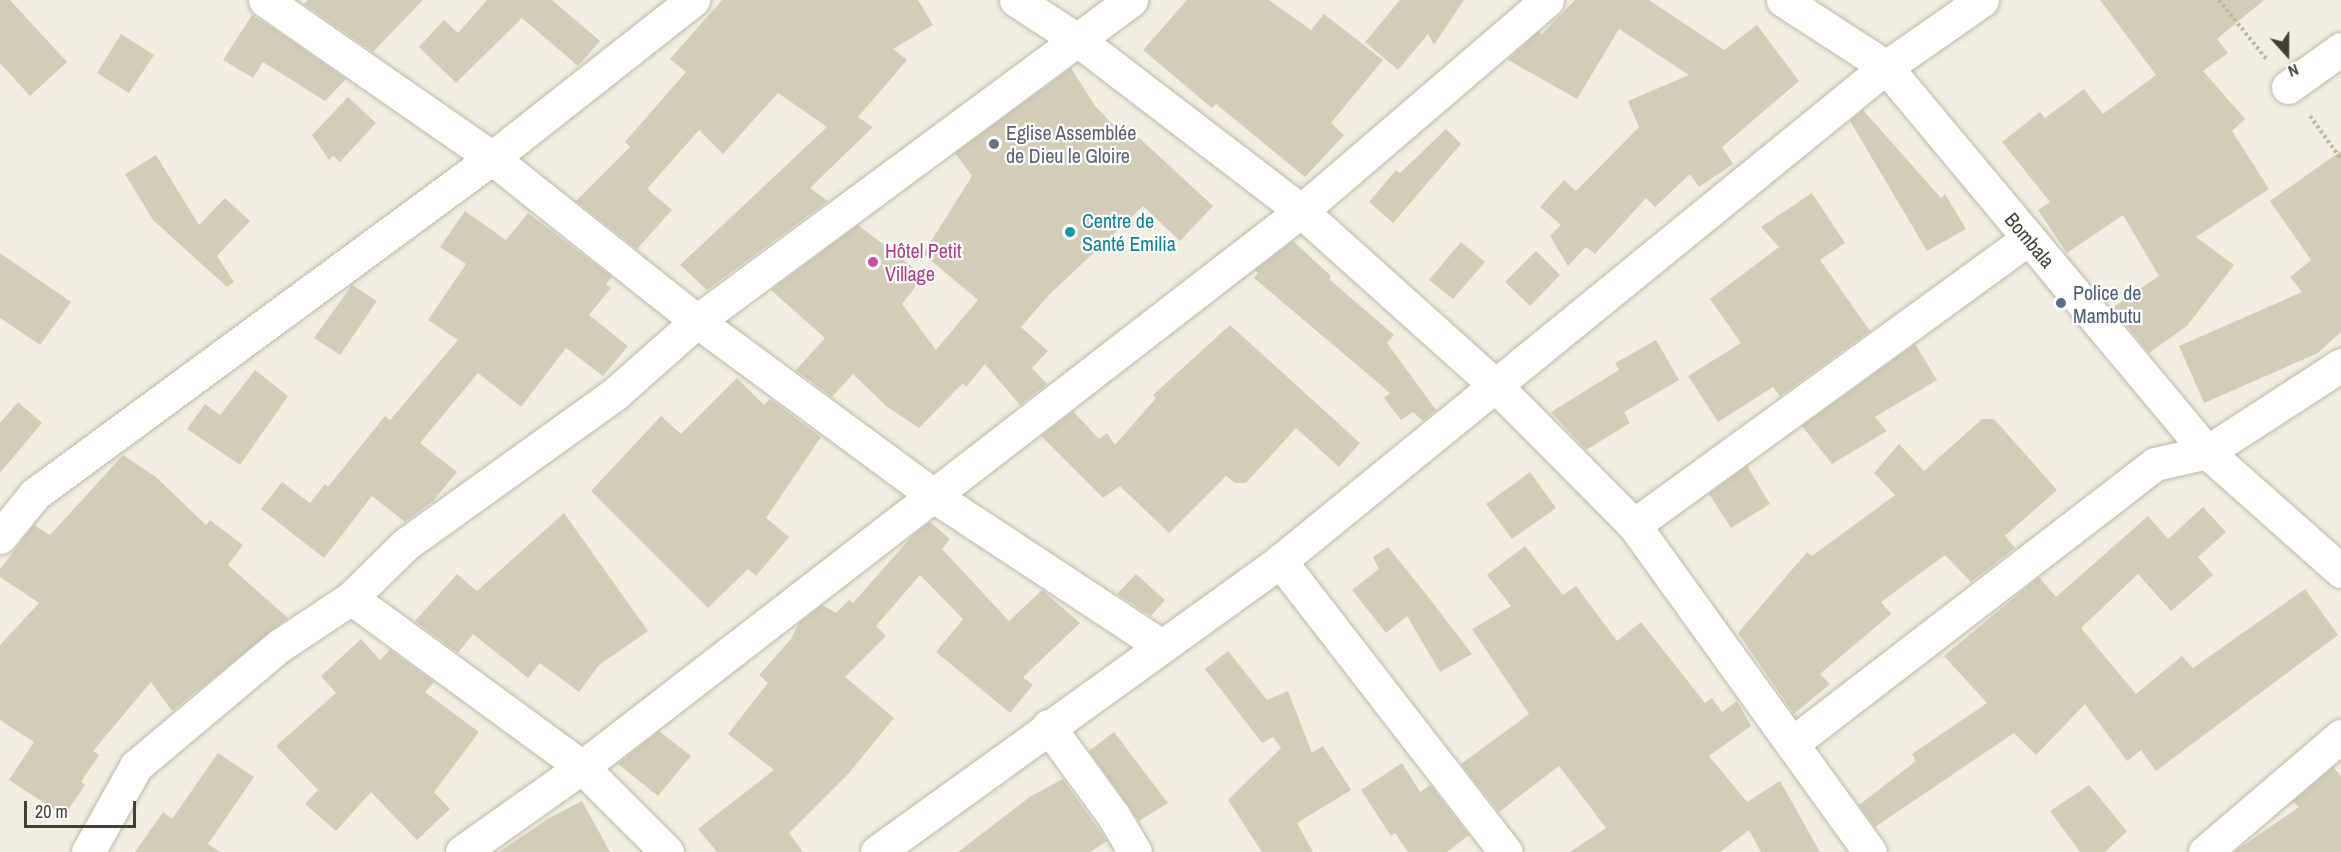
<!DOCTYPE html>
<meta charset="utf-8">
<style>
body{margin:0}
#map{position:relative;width:2341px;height:852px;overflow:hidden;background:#f2efe2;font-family:"Archivo Narrow",sans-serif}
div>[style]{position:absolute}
.building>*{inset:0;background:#d3cdb8}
.path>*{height:4px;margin-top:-2px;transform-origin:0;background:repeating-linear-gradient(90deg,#bfb796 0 3px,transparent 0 6px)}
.roads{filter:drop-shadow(0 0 2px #bdb9a5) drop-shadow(0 0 2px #bdb9a5)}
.minor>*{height:33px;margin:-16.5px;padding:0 16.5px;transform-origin:16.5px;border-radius:16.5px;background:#fff}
.dots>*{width:16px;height:16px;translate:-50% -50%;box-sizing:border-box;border:3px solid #fff;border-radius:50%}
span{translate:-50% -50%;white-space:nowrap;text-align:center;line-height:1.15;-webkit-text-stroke:4.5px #fff;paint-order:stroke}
.worship-label{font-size:20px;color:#5b616d}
.left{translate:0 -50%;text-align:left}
.culture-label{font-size:20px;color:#0d838f}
.street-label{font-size:20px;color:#433f33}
.hotel-label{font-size:20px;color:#b23c85}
.service-label{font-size:20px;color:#4e5e75}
.north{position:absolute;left:2257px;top:24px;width:60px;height:60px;-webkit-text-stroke:4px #fff;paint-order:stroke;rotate:159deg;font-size:16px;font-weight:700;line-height:24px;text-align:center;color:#433f33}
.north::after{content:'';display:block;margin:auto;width:21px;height:27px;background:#433f33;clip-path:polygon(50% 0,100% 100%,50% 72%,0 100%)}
.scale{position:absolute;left:24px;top:801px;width:112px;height:27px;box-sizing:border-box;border:3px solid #433f33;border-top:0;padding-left:8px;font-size:18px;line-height:21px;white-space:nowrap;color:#433f33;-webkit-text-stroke:4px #fff;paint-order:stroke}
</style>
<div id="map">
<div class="building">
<div style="clip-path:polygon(0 0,10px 0,67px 62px,30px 96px,0 63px)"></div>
<div style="clip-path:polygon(308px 0,423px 0,373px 52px,304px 4px)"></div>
<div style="clip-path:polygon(487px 0,552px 0,600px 41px,578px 66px,522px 18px,456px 83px,419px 47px,444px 20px,458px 33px)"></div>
<div style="clip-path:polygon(722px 0,918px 0,933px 25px,893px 49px,907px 60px,858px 117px,873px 127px,810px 188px,828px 201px,707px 290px,680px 265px,827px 127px,778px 93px,723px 154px,699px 130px,647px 189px,672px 210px,637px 249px,576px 201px,630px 147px,625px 142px,686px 72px,670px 59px)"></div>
<div style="clip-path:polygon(1187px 0,1269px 0,1311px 30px,1324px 14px,1383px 60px,1331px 123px,1344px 135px,1305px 177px,1216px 104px,1212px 108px,1143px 50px)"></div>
<div style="clip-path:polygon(1400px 0,1464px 0,1434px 45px,1428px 34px,1398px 70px,1365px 42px)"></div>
<div style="clip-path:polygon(1575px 0,1649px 0,1724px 50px,1757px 25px,1799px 81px,1722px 147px,1733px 164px,1699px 187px,1690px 174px,1655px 207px,1646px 198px,1595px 254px,1586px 247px,1568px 266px,1550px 236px,1561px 225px,1540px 207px,1564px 180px,1576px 191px,1639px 127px,1628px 101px,1689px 75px,1619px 29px,1577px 99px,1508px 60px,1538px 32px,1542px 34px)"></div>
<div style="clip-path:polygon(2100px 0,2264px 0,2217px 39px,2228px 53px,2203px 71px,2245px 119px,2232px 131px,2269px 189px,2196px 237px,2234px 265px,2187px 326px,2149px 353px,2112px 308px,2159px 276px,2123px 215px,2067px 253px,2038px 210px,2050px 202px,2002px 142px,2040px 112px,2045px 118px,2084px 89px,2103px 114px,2156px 75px)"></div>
<div style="clip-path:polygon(252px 15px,274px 29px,346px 79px,325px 101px,263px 62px,253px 78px,223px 60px)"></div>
<div style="clip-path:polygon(121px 34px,154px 55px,129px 93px,97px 73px)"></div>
<div style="clip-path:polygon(1071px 68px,1095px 106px,1128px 140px,1134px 133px,1213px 206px,1180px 241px,1143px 206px,1049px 295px,1021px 327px,1048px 351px,1032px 368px,1047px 384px,1020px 405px,985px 364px,966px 387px,963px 383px,919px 428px,886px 406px,853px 374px,832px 397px,796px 370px,825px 338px,771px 290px,858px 225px,924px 276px,902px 304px,936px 350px,978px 300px,923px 254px,972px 176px,955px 153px)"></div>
<div style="clip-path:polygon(348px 97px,376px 123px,340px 162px,333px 156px,329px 160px,312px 135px)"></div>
<div style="clip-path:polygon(1863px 110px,1941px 198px,1945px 194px,1966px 229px,1927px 251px,1850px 121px)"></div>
<div style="clip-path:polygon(1446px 129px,1461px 144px,1393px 223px,1369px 202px,1396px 170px,1400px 173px)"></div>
<div style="clip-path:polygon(2341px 151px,2341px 332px,2318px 353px,2204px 403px,2179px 346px,2302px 292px,2290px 277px,2311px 260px,2270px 201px)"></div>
<div style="clip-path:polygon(156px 155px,199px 225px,225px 198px,250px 221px,217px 256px,234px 282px,227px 287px,153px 220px,125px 174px)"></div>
<div style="clip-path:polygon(1812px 193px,1845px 243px,1820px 260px,1870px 331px,1780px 396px,1773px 387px,1718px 422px,1688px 376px,1741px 343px,1710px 299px,1779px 247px,1761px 227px)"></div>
<div style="clip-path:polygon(465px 211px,506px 240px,528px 213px,612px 277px,606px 284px,611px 288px,589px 315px,628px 346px,603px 376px,566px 348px,521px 407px,478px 373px,420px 443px,457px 472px,433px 501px,405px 522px,372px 496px,324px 558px,261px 509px,282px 482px,310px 503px,325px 484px,328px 487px,385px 416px,390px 420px,458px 340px,428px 320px,466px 264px,440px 247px)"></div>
<div style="clip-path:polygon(1293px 241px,1331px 276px,1329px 279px,1394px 335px,1387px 343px,1436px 410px,1423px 421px,1413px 412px,1401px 420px,1384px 398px,1390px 393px,1254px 278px,1258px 273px,1255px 270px)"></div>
<div style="clip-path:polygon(1461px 242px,1485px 262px,1453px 299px,1429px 280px)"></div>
<div style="clip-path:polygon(1536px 251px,1560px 275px,1530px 306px,1505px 282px)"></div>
<div style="clip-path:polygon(0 253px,71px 302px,40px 345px,0 318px)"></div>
<div style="clip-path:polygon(352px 285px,377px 301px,340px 355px,314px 338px)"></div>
<div style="clip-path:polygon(1230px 325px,1360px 443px,1339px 467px,1296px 428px,1246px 483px,1235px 483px,1226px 476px,1169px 533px,1120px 486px,1103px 498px,1041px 436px,1073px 411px,1099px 439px,1107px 433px,1115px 445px,1156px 398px,1153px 395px)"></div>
<div style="clip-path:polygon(1656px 340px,1679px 380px,1624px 412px,1630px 423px,1586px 450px,1551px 412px,1619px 370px,1615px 363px)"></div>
<div style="clip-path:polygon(1915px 344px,1937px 380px,1875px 417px,1887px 431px,1832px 464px,1802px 426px)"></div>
<div style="clip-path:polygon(255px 370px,288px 396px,240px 465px,187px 429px,205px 404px,220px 415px)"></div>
<div style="clip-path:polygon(737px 378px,764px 405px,770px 399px,821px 437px,766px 518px,789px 537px,756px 576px,748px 569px,708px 608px,591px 491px,661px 416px,681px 434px)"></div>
<div style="clip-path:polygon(18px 402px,42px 423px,0 473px,0 423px)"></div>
<div style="clip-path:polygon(1982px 419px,1994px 419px,2057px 490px,2005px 536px,2015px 548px,1971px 582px,1945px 555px,1881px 602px,1891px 614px,1820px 674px,1830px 684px,1794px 714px,1738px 633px,1807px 552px,1812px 556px,1895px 495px,1874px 473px,1899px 444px,1924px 471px)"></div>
<div style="clip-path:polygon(123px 455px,156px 477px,206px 525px,210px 520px,243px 545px,228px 565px,288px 618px,172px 711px,151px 682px,93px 751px,99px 755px,81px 782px,85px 785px,64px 816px,9px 780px,34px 742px,0 720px,0 645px,39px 603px,0 577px,0 569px,34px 525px,50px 535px)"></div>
<div style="clip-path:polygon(1747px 466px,1770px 504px,1731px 528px,1709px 494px)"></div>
<div style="clip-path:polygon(1530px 472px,1556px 508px,1512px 539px,1486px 504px)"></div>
<div style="clip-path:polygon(2203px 507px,2226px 532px,2198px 557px,2213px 575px,2171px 611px,2138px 574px,2081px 628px,2136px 694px,2182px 656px,2193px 668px,2305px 589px,2338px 635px,2156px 771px,2141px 750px,2127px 761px,2085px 704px,2036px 755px,2014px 733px,1875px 827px,1859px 805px,1916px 761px,1912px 754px,1987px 703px,1944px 656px,2039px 577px,2056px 597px,2148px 516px,2168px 539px)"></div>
<div style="clip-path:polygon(564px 513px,648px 631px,599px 665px,579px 692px,540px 663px,528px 678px,473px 634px,458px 653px,415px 621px,457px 574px,477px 591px)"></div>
<div style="clip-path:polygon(930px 522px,950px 539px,942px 549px,1009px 621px,1042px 590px,1080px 623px,1023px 677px,1033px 685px,1010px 713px,936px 652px,963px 619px,920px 575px,876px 626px,886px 636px,845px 677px,894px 718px,849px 773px,789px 833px,803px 852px,717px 852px,698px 829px,774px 770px,728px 734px,768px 683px,759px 675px,791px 639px,799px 623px,822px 605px,836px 613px,849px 600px,853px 603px,913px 535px)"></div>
<div style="clip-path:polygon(1525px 546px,1563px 595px,1576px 586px,1617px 641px,1641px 622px,1705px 703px,1712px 698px,1722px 712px,1737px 701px,1751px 726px,1709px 756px,1747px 802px,1780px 781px,1820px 852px,1761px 852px,1749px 830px,1720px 852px,1570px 852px,1606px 828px,1559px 766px,1499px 812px,1461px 764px,1529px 714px,1472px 629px,1511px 606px,1487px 575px)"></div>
<div style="clip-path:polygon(1388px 547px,1429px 598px,1472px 654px,1440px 672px,1407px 616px,1386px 633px,1352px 590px,1379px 569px,1373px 557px)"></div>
<div style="clip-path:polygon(1136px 574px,1165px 600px,1151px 616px,1117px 594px)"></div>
<div style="clip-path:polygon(361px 639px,380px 660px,390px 650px,434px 682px,425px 692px,479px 732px,434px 792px,450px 809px,417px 840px,371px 792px,336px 831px,305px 804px,318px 790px,276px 746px,336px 693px,321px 676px)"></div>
<div style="clip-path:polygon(1228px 651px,1267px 700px,1288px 691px,1312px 753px,1323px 746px,1351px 790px,1297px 823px,1313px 852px,1262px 852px,1228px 800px,1281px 748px,1273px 737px,1262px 743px,1205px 669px)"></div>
<div style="clip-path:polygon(659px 731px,691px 756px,658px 796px,618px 764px)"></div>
<div style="clip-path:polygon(1114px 732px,1168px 803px,1139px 821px,1089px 751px)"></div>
<div style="clip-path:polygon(218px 753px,254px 777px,208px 844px,220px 852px,135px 852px,163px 812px,172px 819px)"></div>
<div style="clip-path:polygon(1402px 763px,1420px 792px,1430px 785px,1469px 835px,1447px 852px,1408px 852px,1395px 833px,1391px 836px,1361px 790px)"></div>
<div style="clip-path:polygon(2333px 767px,2341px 776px,2341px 852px,2234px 852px,2299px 807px,2293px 801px)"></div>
<div style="clip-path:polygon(1063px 779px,1107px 841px,1090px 852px,958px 852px,1031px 796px)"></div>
<div style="clip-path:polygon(2089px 785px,2127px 831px,2105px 852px,2080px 852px,2050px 811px)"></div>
<div style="clip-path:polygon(582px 801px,610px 852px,499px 852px,549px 818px)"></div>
</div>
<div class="path">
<div style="left:2219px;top:0;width:77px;rotate:51.3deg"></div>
<div style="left:2310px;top:116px;width:53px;rotate:54.2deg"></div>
</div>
<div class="roads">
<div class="minor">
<div style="left:265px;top:0;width:277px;rotate:34.8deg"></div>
<div style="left:492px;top:158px;width:262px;rotate:38.5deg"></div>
<div style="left:697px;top:321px;width:295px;rotate:36.4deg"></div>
<div style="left:934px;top:496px;width:271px;rotate:33.4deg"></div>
<div style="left:1016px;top:0;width:75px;rotate:33.1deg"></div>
<div style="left:1079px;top:41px;width:280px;rotate:37.4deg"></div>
<div style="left:1301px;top:211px;width:262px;rotate:41.9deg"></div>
<div style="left:1496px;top:386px;width:196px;rotate:45.2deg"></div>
<div style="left:1634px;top:525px;width:403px;rotate:54.2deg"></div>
<div style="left:1783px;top:0;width:123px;rotate:33deg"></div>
<div style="left:1886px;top:67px;width:501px;rotate:50.18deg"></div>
<div style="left:2207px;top:452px;width:179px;rotate:41.6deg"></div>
<div style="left:2288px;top:87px;width:65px;rotate:-35.6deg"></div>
<div style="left:1634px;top:525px;width:488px;rotate:-36deg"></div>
<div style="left:0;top:537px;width:55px;rotate:-50.9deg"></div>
<div style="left:35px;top:494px;width:567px;rotate:-36.32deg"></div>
<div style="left:492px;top:158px;width:256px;rotate:-38.2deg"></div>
<div style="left:1280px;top:561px;width:368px;rotate:52.2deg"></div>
<div style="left:351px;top:598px;width:286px;rotate:36.2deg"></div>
<div style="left:582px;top:767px;width:120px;rotate:45deg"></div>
<div style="left:1048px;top:726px;width:110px;rotate:53.9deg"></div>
<div style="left:1113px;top:815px;width:43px;rotate:59.3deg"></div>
<div style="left:1794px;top:742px;width:456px;rotate:-37.6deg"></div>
<div style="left:2155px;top:464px;width:53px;rotate:-13deg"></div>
<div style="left:2207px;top:452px;width:160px;rotate:-33deg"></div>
<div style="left:88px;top:852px;width:98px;rotate:-60.8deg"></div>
<div style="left:136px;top:766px;width:187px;rotate:-40deg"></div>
<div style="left:279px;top:646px;width:87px;rotate:-33.7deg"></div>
<div style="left:351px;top:598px;width:77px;rotate:-44.5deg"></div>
<div style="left:406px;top:544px;width:259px;rotate:-35.7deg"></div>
<div style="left:616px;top:393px;width:108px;rotate:-41.6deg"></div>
<div style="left:697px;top:321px;width:540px;rotate:-36.49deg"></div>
<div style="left:462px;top:852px;width:147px;rotate:-35.3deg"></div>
<div style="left:582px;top:767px;width:909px;rotate:-37.71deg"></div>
<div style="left:1301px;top:211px;width:324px;rotate:-40.6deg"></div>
<div style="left:877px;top:852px;width:497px;rotate:-35.8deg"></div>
<div style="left:1280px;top:561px;width:782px;rotate:-39.19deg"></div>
<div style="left:1886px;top:67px;width:117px;rotate:-34.9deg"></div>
<div style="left:2205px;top:852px;width:179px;rotate:-40.5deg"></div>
</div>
</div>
<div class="dots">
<div style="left:994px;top:144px;background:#6b7280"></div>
<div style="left:1070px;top:232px;background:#0f9aa8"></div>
<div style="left:873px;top:262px;background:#d1479c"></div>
<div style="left:2061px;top:303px;background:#5c6f8a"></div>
</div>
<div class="worship-label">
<span class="left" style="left:1006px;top:144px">Eglise Assemblée<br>de Dieu le Gloire</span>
</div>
<div class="culture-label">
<span class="left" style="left:1082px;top:232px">Centre de<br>Santé Emilia</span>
</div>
<div class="street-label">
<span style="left:2030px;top:240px;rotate:50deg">Bombala</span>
</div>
<div class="hotel-label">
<span class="left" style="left:885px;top:262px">Hôtel Petit<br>Village</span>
</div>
<div class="service-label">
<span class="left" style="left:2073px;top:304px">Police de<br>Mambutu</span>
</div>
<div class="north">N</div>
<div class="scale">20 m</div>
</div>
